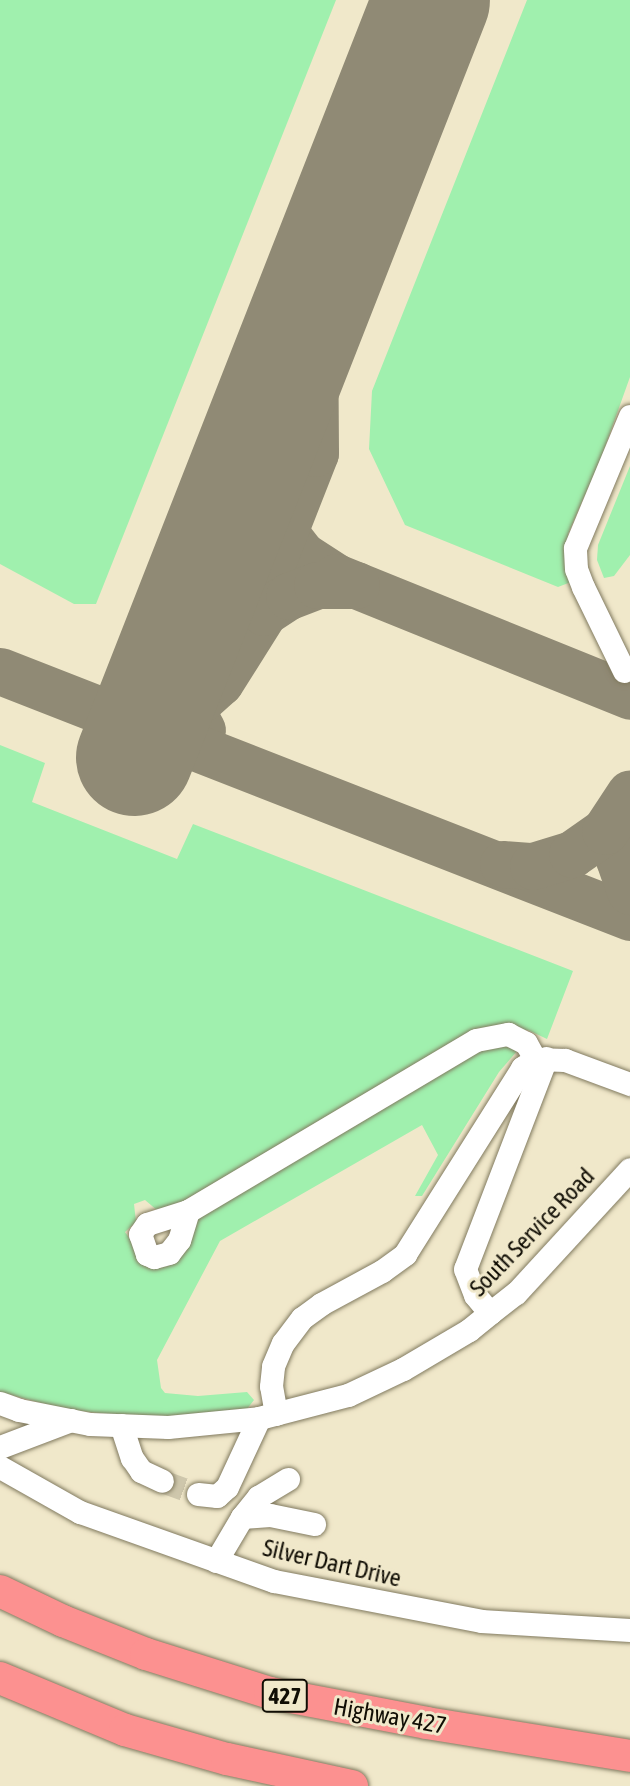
<!DOCTYPE html>
<style>
body{margin:0}
#map{position:relative;width:630px;height:1786px;overflow:hidden;background:#f0e8ca;font-family:"Asap Condensed",sans-serif}
div>[style]{position:absolute}
.green>*{inset:0;background:#a0f0ae}
.taxiway>*{height:47px;margin:-23.5px;padding:0 23.5px;transform-origin:23.5px;border-radius:23.5px;background:#908a75}
.runway>*{height:117px;margin:-58.5px;padding:0 58.5px;transform-origin:58.5px;border-radius:58.5px;background:#908a75}
.minor-tunnel>*{height:23px;margin-top:-11.5px;transform-origin:0;background:repeating-linear-gradient(90deg,#cec7ac 0 23px,transparent 0 34px)}
.roads{filter:drop-shadow(0 0 2px #817a5f) drop-shadow(0 0 2px #817a5f)}
.minor>*{height:23px;margin:-11.5px;padding:0 11.5px;transform-origin:11.5px;border-radius:11.5px;background:#fff}
.highway>*{height:32px;margin:-16px;padding:0 16px;transform-origin:16px;border-radius:16px;background:#fc9190}
span{translate:-50% -50%;white-space:nowrap;text-align:center;line-height:1.15;-webkit-text-stroke:6px #f0e8ca;paint-order:stroke}
.shield-label span{padding:2px 5px;background:#f0e8ca;border:2px solid;border-radius:5px;-webkit-text-stroke-width:0}
.shield-label{font-size:23px;color:#100d04;font-weight:700}
.street-label{font-size:24px;color:#100d04}
</style>
<div id="map">
<div class="green">
<div style="clip-path:polygon(0 0,336px 0,96px 604px,74px 604px,0 564px)"></div>
<div style="clip-path:polygon(527px 0,630px 0,630px 377px,601px 458px,568px 534px,571px 582px,558px 587px,405px 525px,369px 449px,372px 391px)"></div>
<div style="clip-path:polygon(630px 466px,630px 555px,614px 576px,604px 578px,597px 560px,598px 545px)"></div>
<div style="clip-path:polygon(0 745px,45px 763px,32px 802px,177px 859px,193px 824px,573px 971px,547px 1039px,528px 1030px,499px 1030px,197px 1200px,158px 1211px,145px 1200px,134px 1204px,136px 1222px,125px 1232px,142px 1256px,167px 1262px,196px 1219px,463px 1054px,502px 1040px,518px 1050px,499px 1072px,422px 1196px,415px 1196px,438px 1155px,422px 1125px,220px 1241px,157px 1360px,161px 1388px,165px 1393px,198px 1396px,247px 1392px,254px 1400px,247px 1409px,183px 1417px,134px 1417px,64px 1409px,0 1392px)"></div>
</div>
<div class="taxiway">
<div style="left:269px;top:411px;width:51px;rotate:97.8deg"></div>
<div style="left:262px;top:462px;width:27px;rotate:84deg"></div>
<div style="left:265px;top:489px;width:36px;rotate:71deg"></div>
<div style="left:277px;top:523px;width:41px;rotate:52deg"></div>
<div style="left:302px;top:555px;width:40px;rotate:32.9deg"></div>
<div style="left:336px;top:577px;width:317px;rotate:22deg"></div>
<div style="left:177px;top:645px;width:49px;rotate:84.2deg"></div>
<div style="left:182px;top:694px;width:41px;rotate:60.9deg"></div>
<div style="left:235px;top:657px;width:219px;rotate:-68.6deg"></div>
<div style="left:315px;top:453px;width:157px;rotate:-90.4deg"></div>
<div style="left:0;top:671px;width:676px;rotate:21.33deg"></div>
<div style="left:120px;top:715px;width:46px;rotate:-1.2deg"></div>
<div style="left:166px;top:714px;width:39px;rotate:-24deg"></div>
<div style="left:202px;top:698px;width:24px;rotate:-42deg"></div>
<div style="left:220px;top:682px;width:83px;rotate:-57.8deg"></div>
<div style="left:264px;top:612px;width:30px;rotate:-33deg"></div>
<div style="left:289px;top:596px;width:30px;rotate:-21deg"></div>
<div style="left:317px;top:585px;width:39px"></div>
<div style="left:628px;top:798px;width:31px;rotate:107deg"></div>
<div style="left:619px;top:828px;width:31px;rotate:90deg"></div>
<div style="left:619px;top:859px;width:34px;rotate:71deg"></div>
<div style="left:503px;top:864px;width:30px;rotate:4deg"></div>
<div style="left:533px;top:866px;width:41px;rotate:-17.1deg"></div>
<div style="left:572px;top:854px;width:40px;rotate:-34.9deg"></div>
<div style="left:605px;top:831px;width:45px;rotate:-56.7deg"></div>
</div>
<div class="runway">
<div style="left:134px;top:757px;width:813px;rotate:-68.58deg"></div>
</div>
<div class="minor-tunnel">
<div style="left:162px;top:1481px;width:38px;rotate:20deg"></div>
</div>
<div class="roads">
<div class="minor">
<div style="left:624px;top:671px;width:93px;rotate:-116deg"></div>
<div style="left:583px;top:587px;width:19px;rotate:-111deg"></div>
<div style="left:576px;top:569px;width:21px;rotate:-93deg"></div>
<div style="left:575px;top:548px;width:143px;rotate:-67.4deg"></div>
<div style="left:188px;top:1211px;width:30px;rotate:107deg"></div>
<div style="left:179px;top:1240px;width:16px;rotate:128deg"></div>
<div style="left:169px;top:1253px;width:16px;rotate:165deg"></div>
<div style="left:154px;top:1257px;width:8px;rotate:-157deg"></div>
<div style="left:147px;top:1254px;width:21px;rotate:-109deg"></div>
<div style="left:140px;top:1234px;width:12px;rotate:-55deg"></div>
<div style="left:147px;top:1224px;width:43px;rotate:-17.6deg"></div>
<div style="left:188px;top:1211px;width:335px;rotate:-30.7deg"></div>
<div style="left:476px;top:1040px;width:33px;rotate:-11deg"></div>
<div style="left:508px;top:1034px;width:20px;rotate:27deg"></div>
<div style="left:526px;top:1043px;width:18px;rotate:61deg"></div>
<div style="left:490px;top:1313px;width:23px;rotate:-130deg"></div>
<div style="left:475px;top:1295px;width:28px;rotate:-111deg"></div>
<div style="left:465px;top:1269px;width:226px;rotate:-69deg"></div>
<div style="left:0;top:1403px;width:20px;rotate:20deg"></div>
<div style="left:19px;top:1410px;width:72px;rotate:11.2deg"></div>
<div style="left:90px;top:1424px;width:78px;rotate:2.2deg"></div>
<div style="left:168px;top:1427px;width:91px;rotate:-5.6deg"></div>
<div style="left:259px;top:1418px;width:92px;rotate:-14.5deg"></div>
<div style="left:348px;top:1395px;width:61px;rotate:-25.3deg"></div>
<div style="left:403px;top:1369px;width:77px;rotate:-30.6deg"></div>
<div style="left:469px;top:1330px;width:27px;rotate:-39deg"></div>
<div style="left:490px;top:1313px;width:33px;rotate:-38deg"></div>
<div style="left:516px;top:1293px;width:168px;rotate:-47.4deg"></div>
<div style="left:276px;top:1414px;width:28px;rotate:-100deg"></div>
<div style="left:271px;top:1386px;width:20px;rotate:-84deg"></div>
<div style="left:273px;top:1366px;width:25px;rotate:-67deg"></div>
<div style="left:283px;top:1343px;width:31px;rotate:-53deg"></div>
<div style="left:302px;top:1318px;width:24px;rotate:-36deg"></div>
<div style="left:321px;top:1304px;width:69px;rotate:-28.4deg"></div>
<div style="left:382px;top:1271px;width:29px;rotate:-36deg"></div>
<div style="left:405px;top:1254px;width:220px;rotate:-57.8deg"></div>
<div style="left:522px;top:1068px;width:16px;rotate:-35deg"></div>
<div style="left:535px;top:1059px;width:30px;rotate:2deg"></div>
<div style="left:565px;top:1060px;width:69px;rotate:20.3deg"></div>
<div style="left:121px;top:1425px;width:35px;rotate:72deg"></div>
<div style="left:132px;top:1458px;width:16px;rotate:55deg"></div>
<div style="left:141px;top:1471px;width:23px;rotate:25deg"></div>
<div style="left:0;top:1447px;width:76px;rotate:-20.8deg"></div>
<div style="left:0;top:1467px;width:92px;rotate:29.4deg"></div>
<div style="left:80px;top:1512px;width:206px;rotate:19.6deg"></div>
<div style="left:274px;top:1581px;width:211px;rotate:10.9deg"></div>
<div style="left:481px;top:1621px;width:149px;rotate:3.5deg"></div>
<div style="left:198px;top:1494px;width:19px;rotate:6deg"></div>
<div style="left:217px;top:1496px;width:13px;rotate:-42deg"></div>
<div style="left:227px;top:1487px;width:76px;rotate:-65.1deg"></div>
<div style="left:242px;top:1517px;width:28px;rotate:-4deg"></div>
<div style="left:270px;top:1515px;width:45px;rotate:11.6deg"></div>
<div style="left:216px;top:1561px;width:51px;rotate:-59.4deg"></div>
<div style="left:242px;top:1517px;width:26px;rotate:-51deg"></div>
<div style="left:258px;top:1497px;width:35px;rotate:-31deg"></div>
</div>
<div class="highway">
<div style="left:0;top:1591px;width:70px;rotate:25.5deg"></div>
<div style="left:63px;top:1621px;width:89px;rotate:21.7deg"></div>
<div style="left:146px;top:1654px;width:130px;rotate:17.5deg"></div>
<div style="left:270px;top:1693px;width:160px;rotate:10.8deg"></div>
<div style="left:427px;top:1723px;width:206px;rotate:9.2deg"></div>
<div style="left:0;top:1678px;width:135px;rotate:22.6deg"></div>
<div style="left:125px;top:1730px;width:106px;rotate:15.9deg"></div>
<div style="left:227px;top:1759px;width:128px;rotate:12.2deg"></div>
</div>
</div>
<div class="shield-label">
<span style="left:285px;top:1696px">427</span>
</div>
<div class="street-label">
<span style="left:532px;top:1232px;rotate:-46deg">South Service Road</span>
<span style="left:332px;top:1563px;rotate:13deg">Silver Dart Drive</span>
<span style="left:390px;top:1716px;rotate:10deg">Highway 427</span>
</div>
</div>
